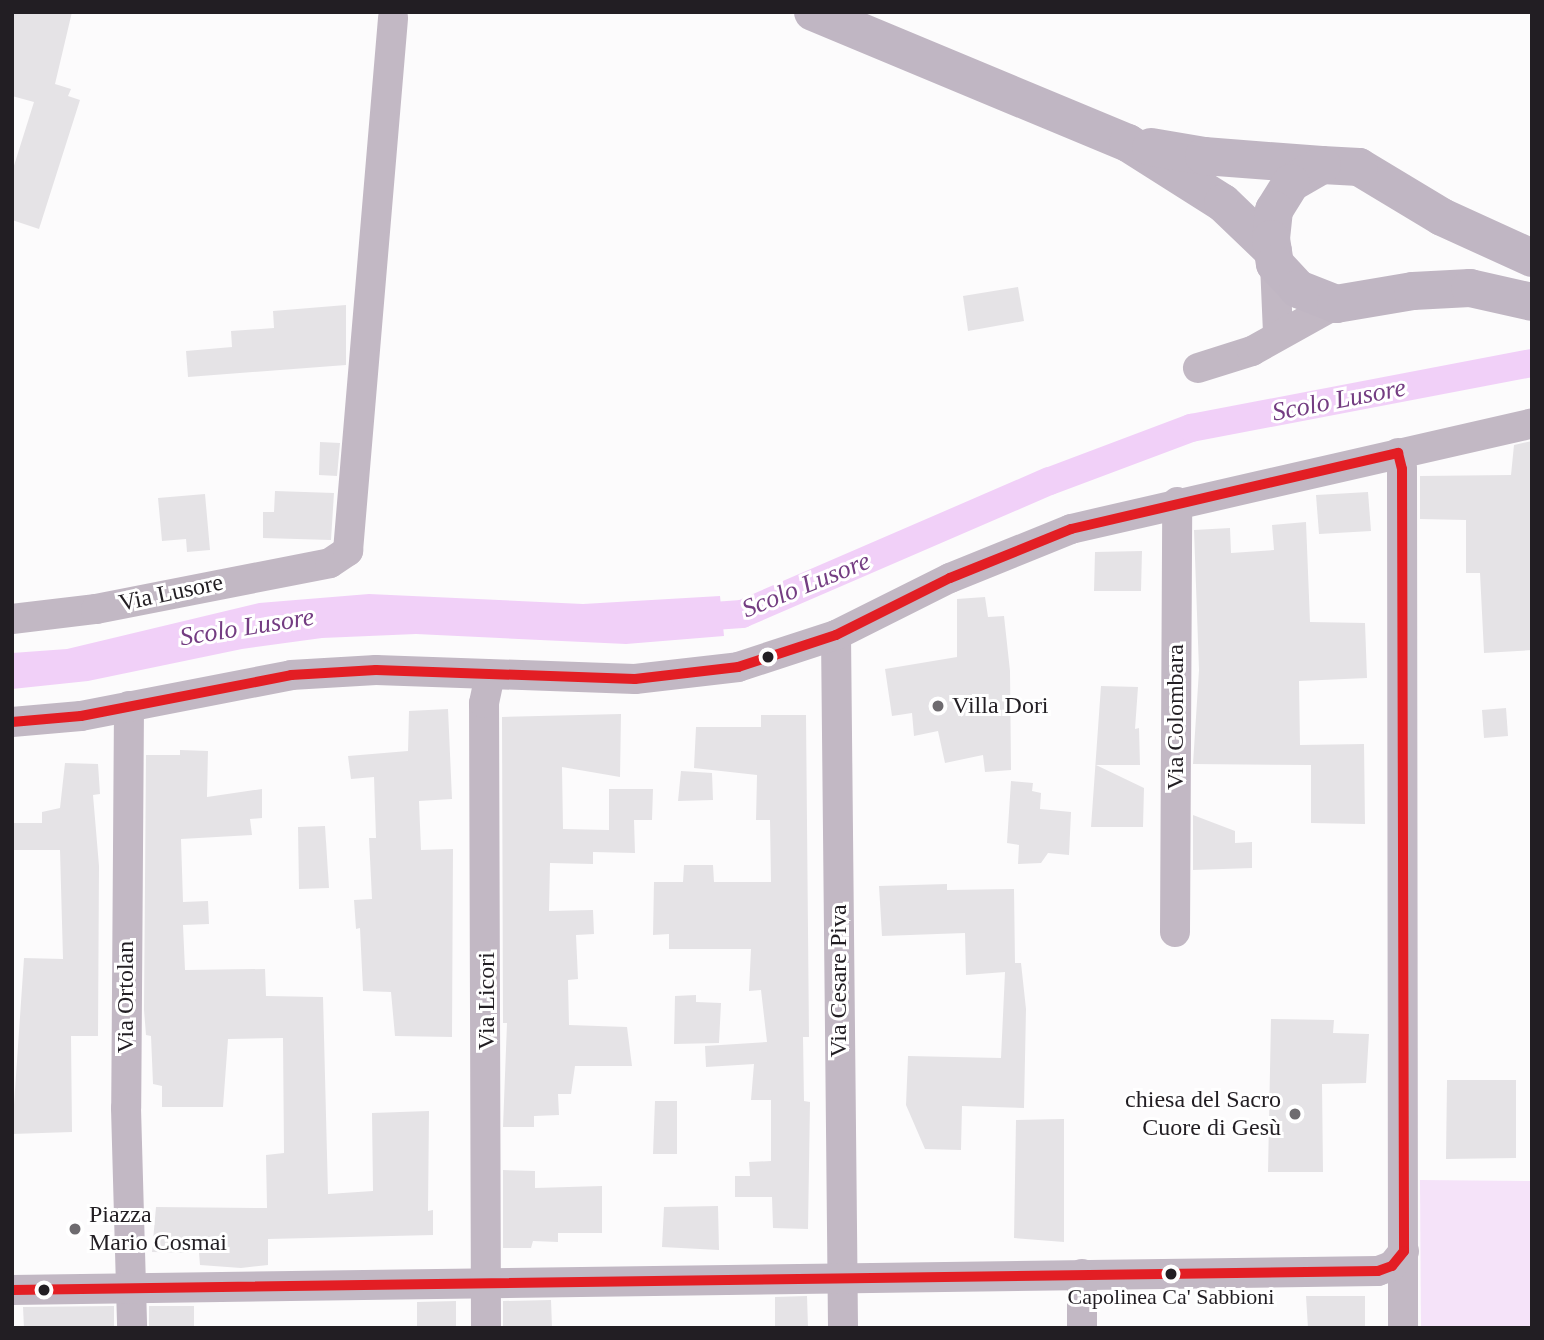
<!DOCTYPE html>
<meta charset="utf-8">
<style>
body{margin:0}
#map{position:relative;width:1544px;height:1340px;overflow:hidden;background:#fcfbfc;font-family:"Times New Roman",serif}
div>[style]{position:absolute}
.green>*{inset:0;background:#f5e3f9}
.water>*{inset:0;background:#f1d0f8}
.canal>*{height:28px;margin:-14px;padding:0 14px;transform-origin:14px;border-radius:14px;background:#f1d0f8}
.building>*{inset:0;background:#e5e3e6}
.minor>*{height:30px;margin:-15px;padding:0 15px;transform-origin:15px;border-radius:15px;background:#c2b8c4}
.secondary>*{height:38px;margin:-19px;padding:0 19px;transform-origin:19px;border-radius:19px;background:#c0b6c3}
.bus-1>*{height:10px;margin:-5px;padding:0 5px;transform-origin:5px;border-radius:5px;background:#e31e24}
.dots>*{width:19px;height:19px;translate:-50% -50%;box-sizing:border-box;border:4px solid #fff;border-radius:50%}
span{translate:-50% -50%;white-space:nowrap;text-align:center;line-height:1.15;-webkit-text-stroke:6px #fff;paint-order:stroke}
.bus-label{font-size:22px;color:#221e23}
.street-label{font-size:24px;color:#221e23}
.poi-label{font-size:24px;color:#221e23}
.left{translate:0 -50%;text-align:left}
.right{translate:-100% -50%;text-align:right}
.water-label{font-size:26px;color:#743d82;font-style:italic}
.frame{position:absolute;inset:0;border:14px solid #221e23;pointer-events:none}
</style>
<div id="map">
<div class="green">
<div style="clip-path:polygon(1420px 1180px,1532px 1181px,1532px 1328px,1421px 1328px)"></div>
</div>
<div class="water">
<div style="clip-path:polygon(369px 594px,583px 604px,720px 596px,724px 636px,626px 644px,416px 634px,322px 638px,242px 649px,88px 681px,12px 689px,12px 653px,67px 649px,259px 603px)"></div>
</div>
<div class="canal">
<div style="left:685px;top:618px;width:57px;rotate:-4deg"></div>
<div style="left:742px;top:614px;width:335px;rotate:-23.4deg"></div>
<div style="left:1050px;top:481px;width:151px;rotate:-20.6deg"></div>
<div style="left:1191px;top:428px;width:347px;rotate:-10.8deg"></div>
</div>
<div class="building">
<div style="clip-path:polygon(12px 12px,72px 12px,55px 84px,71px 89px,68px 96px,80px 100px,39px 229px,12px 220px,12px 172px,34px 102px,12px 96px)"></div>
<div style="clip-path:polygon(1018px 287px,1024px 321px,968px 331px,963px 296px)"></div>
<div style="clip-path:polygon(346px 305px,346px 365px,188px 377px,186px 351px,232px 347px,231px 331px,274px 328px,273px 311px)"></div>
<div style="clip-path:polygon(1532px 441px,1532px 650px,1484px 653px,1480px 573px,1466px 573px,1466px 520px,1420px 519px,1420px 476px,1511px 475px,1514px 445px)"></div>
<div style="clip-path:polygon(320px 442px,340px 443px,337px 476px,319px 475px)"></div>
<div style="clip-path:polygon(275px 491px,334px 493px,331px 540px,263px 538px,263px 512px,274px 512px)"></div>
<div style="clip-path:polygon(1368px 492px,1371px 531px,1319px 534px,1316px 495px)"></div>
<div style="clip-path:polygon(205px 494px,210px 550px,187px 552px,186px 539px,162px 541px,158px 498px)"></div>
<div style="clip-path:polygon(1306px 522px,1310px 622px,1365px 623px,1367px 678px,1299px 681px,1300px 745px,1364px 744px,1365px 824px,1311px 823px,1311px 765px,1193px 764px,1199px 670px,1194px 530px,1230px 528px,1231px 553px,1274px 550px,1272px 525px)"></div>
<div style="clip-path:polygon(1142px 551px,1141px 591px,1094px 591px,1095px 552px)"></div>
<div style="clip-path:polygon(985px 597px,988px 617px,1004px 616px,1010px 671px,1011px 770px,985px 772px,983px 755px,945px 763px,938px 731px,914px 736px,912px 713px,892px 716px,885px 669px,957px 657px,957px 599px)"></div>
<div style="clip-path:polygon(1101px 686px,1138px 687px,1135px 729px,1139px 728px,1140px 765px,1096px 765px,1144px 788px,1143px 827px,1091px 827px)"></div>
<div style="clip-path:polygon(1506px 708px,1508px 736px,1484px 738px,1482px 710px)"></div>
<div style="clip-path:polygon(448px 709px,452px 799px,419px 801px,421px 850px,453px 849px,452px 1037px,395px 1036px,391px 992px,363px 991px,360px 928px,356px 929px,354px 900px,372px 899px,369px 838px,376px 838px,374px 777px,351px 779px,348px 756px,408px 751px,409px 711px)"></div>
<div style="clip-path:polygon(621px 714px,620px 777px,562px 767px,563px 829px,609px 830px,609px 789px,653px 789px,652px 820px,634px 820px,635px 853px,593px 852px,593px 864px,550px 863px,549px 911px,593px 910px,594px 934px,576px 935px,578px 979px,568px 980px,569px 1025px,627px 1027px,632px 1066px,575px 1066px,571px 1094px,558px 1094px,559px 1115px,534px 1116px,534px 1127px,503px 1127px,507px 1023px,503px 1023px,502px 717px)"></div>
<div style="clip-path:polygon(761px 715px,806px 715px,809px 1037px,803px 1037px,804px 1101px,810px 1102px,808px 1229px,773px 1228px,772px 1197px,735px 1197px,735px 1176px,750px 1176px,749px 1162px,771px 1161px,771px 1100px,751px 1100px,754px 1064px,706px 1067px,705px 1046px,767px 1042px,761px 990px,749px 991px,751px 949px,669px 949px,669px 934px,653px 935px,654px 882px,683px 882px,684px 865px,713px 865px,714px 882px,771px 882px,770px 820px,756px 820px,757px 775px,694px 768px,696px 727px,761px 727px)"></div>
<div style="clip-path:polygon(180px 750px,208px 751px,207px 797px,262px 789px,262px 818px,250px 819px,252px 835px,181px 839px,183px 902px,208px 901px,209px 924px,183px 925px,185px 970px,265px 969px,266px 996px,323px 997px,328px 1194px,373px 1191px,372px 1113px,429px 1111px,428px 1211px,433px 1210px,433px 1235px,268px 1239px,268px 1265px,241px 1268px,200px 1265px,199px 1253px,152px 1252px,156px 1207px,267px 1208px,266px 1155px,284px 1153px,283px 1038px,228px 1039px,223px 1107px,162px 1107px,162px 1086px,153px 1084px,151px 1036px,146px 1035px,144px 1010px,146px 755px,180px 755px)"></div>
<div style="clip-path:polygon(65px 763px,98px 764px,100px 794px,93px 795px,99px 866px,98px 1036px,71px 1036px,72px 1132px,12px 1134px,24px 958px,63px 959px,60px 850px,12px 850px,12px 823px,42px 823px,42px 812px,60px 808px)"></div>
<div style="clip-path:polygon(681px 771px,712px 773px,713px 800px,678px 801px)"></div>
<div style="clip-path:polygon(1011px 781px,1033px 783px,1032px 791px,1041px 793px,1040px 809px,1071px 812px,1069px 855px,1048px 853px,1041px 863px,1018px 864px,1019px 845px,1007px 843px)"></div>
<div style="clip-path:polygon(1193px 815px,1235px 831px,1235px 843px,1252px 842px,1252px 868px,1193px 870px)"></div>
<div style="clip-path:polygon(325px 826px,329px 888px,299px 889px,298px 827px)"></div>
<div style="clip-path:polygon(947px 884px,947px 890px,1014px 889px,1015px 963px,1021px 963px,1026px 1009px,1024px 1108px,962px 1106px,961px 1150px,925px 1149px,906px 1105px,908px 1056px,1001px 1058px,1005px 972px,966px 975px,965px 933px,882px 936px,879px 886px)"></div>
<div style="clip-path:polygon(696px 995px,696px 1002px,721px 1003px,719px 1043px,674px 1044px,675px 996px)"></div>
<div style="clip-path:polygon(1271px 1019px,1334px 1020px,1333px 1033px,1369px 1034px,1366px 1083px,1322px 1084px,1323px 1172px,1268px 1172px)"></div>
<div style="clip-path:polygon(1447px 1080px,1516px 1080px,1516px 1158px,1446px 1159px)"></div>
<div style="clip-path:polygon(655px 1101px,677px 1101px,677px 1154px,653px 1154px)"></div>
<div style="clip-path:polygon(1064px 1119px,1064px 1242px,1014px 1238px,1016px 1120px)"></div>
<div style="clip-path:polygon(503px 1170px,535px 1171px,535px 1188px,602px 1186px,602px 1233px,558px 1233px,558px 1242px,533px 1241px,531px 1248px,503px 1248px)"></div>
<div style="clip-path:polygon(718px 1206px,719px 1250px,662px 1247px,664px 1207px)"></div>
<div style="clip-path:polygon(807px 1296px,808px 1328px,775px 1328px,775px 1297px)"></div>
<div style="clip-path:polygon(1306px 1296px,1365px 1296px,1365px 1328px,1308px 1328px)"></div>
<div style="clip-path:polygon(551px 1300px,552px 1328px,503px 1328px,503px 1301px)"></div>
<div style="clip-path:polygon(456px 1301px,456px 1328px,417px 1328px,417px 1302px)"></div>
<div style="clip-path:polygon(114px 1306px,114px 1328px,24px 1328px,23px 1307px)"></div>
<div style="clip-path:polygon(149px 1306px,194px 1306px,194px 1328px,149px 1328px)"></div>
</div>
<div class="minor">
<div style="left:1275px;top:264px;width:69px;rotate:87.5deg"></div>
<div style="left:1198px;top:368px;width:57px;rotate:-17.5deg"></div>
<div style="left:1252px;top:351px;width:96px;rotate:-29.2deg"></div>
<div style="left:1398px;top:453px;width:16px;rotate:76deg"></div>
<div style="left:1402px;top:469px;width:859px;rotate:89.93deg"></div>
<div style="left:12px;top:619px;width:85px;rotate:-6.8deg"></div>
<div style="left:96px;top:609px;width:238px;rotate:-11.1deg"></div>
<div style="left:330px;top:563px;width:22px;rotate:-34deg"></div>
<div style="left:348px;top:551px;width:535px;rotate:-85.17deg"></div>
<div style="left:836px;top:635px;width:693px;rotate:89.42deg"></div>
<div style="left:129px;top:706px;width:402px;rotate:90.4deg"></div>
<div style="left:126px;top:1108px;width:220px;rotate:88.4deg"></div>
<div style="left:12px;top:722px;width:69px;rotate:-5deg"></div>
<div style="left:81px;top:716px;width:214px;rotate:-11deg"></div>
<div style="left:291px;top:675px;width:85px;rotate:-3.4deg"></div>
<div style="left:376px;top:670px;width:259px;rotate:2deg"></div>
<div style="left:635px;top:679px;width:104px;rotate:-6.6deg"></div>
<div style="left:738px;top:667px;width:103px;rotate:-18.1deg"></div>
<div style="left:836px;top:635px;width:127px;rotate:-26.6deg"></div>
<div style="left:950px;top:578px;width:131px;rotate:-22deg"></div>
<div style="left:1071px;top:529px;width:473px;rotate:-12.9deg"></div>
<div style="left:1175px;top:932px;width:430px;rotate:-89.7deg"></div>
<div style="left:1082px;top:1274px;width:54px;rotate:90deg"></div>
<div style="left:12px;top:1290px;width:1366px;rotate:-0.8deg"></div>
<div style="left:1378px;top:1271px;width:15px;rotate:-20deg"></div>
<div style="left:1392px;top:1266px;width:19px;rotate:-51deg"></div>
<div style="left:486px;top:1328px;width:625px;rotate:-90.18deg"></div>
<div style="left:484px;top:703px;width:29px;rotate:-78deg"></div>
</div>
<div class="secondary">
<div style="left:813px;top:12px;width:341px;rotate:22.6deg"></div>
<div style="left:1128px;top:143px;width:112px;rotate:32.3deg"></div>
<div style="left:1223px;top:203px;width:69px;rotate:43.8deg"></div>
<div style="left:1151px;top:147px;width:54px;rotate:9.6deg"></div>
<div style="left:1204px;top:156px;width:118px;rotate:4.4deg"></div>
<div style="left:1532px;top:258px;width:99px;rotate:-155.5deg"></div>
<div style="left:1442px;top:217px;width:97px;rotate:-148.9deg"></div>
<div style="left:1359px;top:167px;width:37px;rotate:-177deg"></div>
<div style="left:1322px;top:165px;width:36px;rotate:150deg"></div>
<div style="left:1291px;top:183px;width:32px;rotate:122deg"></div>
<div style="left:1274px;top:210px;width:29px;rotate:96deg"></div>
<div style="left:1271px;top:239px;width:25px;rotate:81deg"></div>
<div style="left:1275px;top:264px;width:34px;rotate:47deg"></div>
<div style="left:1298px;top:289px;width:41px;rotate:21.5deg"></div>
<div style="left:1336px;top:304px;width:78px;rotate:-9.6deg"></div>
<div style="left:1413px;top:291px;width:57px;rotate:-3deg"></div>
<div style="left:1470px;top:288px;width:64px;rotate:12.7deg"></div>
</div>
<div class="bus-1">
<div style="left:1398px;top:453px;width:16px;rotate:76deg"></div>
<div style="left:1402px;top:469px;width:782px;rotate:89.85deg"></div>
<div style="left:12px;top:722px;width:69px;rotate:-5deg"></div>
<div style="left:81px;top:716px;width:214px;rotate:-11deg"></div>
<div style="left:291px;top:675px;width:85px;rotate:-3.4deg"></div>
<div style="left:376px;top:670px;width:259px;rotate:2deg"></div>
<div style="left:635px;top:679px;width:104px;rotate:-6.6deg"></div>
<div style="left:738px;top:667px;width:103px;rotate:-18.1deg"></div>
<div style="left:836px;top:635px;width:127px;rotate:-26.6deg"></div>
<div style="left:950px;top:578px;width:131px;rotate:-22deg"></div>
<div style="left:1071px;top:529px;width:336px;rotate:-13.1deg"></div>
<div style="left:12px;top:1290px;width:1366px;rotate:-0.8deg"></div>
<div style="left:1378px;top:1271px;width:15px;rotate:-20deg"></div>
<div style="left:1392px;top:1266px;width:19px;rotate:-51deg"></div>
</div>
<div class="dots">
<div style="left:768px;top:657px;background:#221e23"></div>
<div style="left:938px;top:706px;background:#6e6b6f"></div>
<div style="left:1295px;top:1114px;background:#6e6b6f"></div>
<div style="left:75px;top:1229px;background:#6e6b6f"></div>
<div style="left:1171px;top:1274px;background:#221e23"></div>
<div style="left:44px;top:1290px;background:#221e23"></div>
</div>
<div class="bus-label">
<span style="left:1171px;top:1297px">Capolinea Ca' Sabbioni</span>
</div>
<div class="street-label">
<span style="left:171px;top:593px;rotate:-12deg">Via Lusore</span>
<span style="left:1176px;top:717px;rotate:-90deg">Via Colombara</span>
<span style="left:839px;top:981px;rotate:-90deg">Via Cesare Piva</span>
<span style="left:126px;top:997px;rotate:-90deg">Via Ortolan</span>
<span style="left:487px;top:1001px;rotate:-90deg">Via Licori</span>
</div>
<div class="poi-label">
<span class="left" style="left:952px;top:706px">Villa Dori</span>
<span class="right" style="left:1281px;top:1114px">chiesa del Sacro<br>Cuore di Gesù</span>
<span class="left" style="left:89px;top:1229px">Piazza<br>Mario Cosmai</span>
</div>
<div class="water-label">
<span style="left:1339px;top:400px;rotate:-11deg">Scolo Lusore</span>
<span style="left:806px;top:585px;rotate:-22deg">Scolo Lusore</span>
<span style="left:247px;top:627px;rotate:-9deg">Scolo Lusore</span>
</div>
<div class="frame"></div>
</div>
